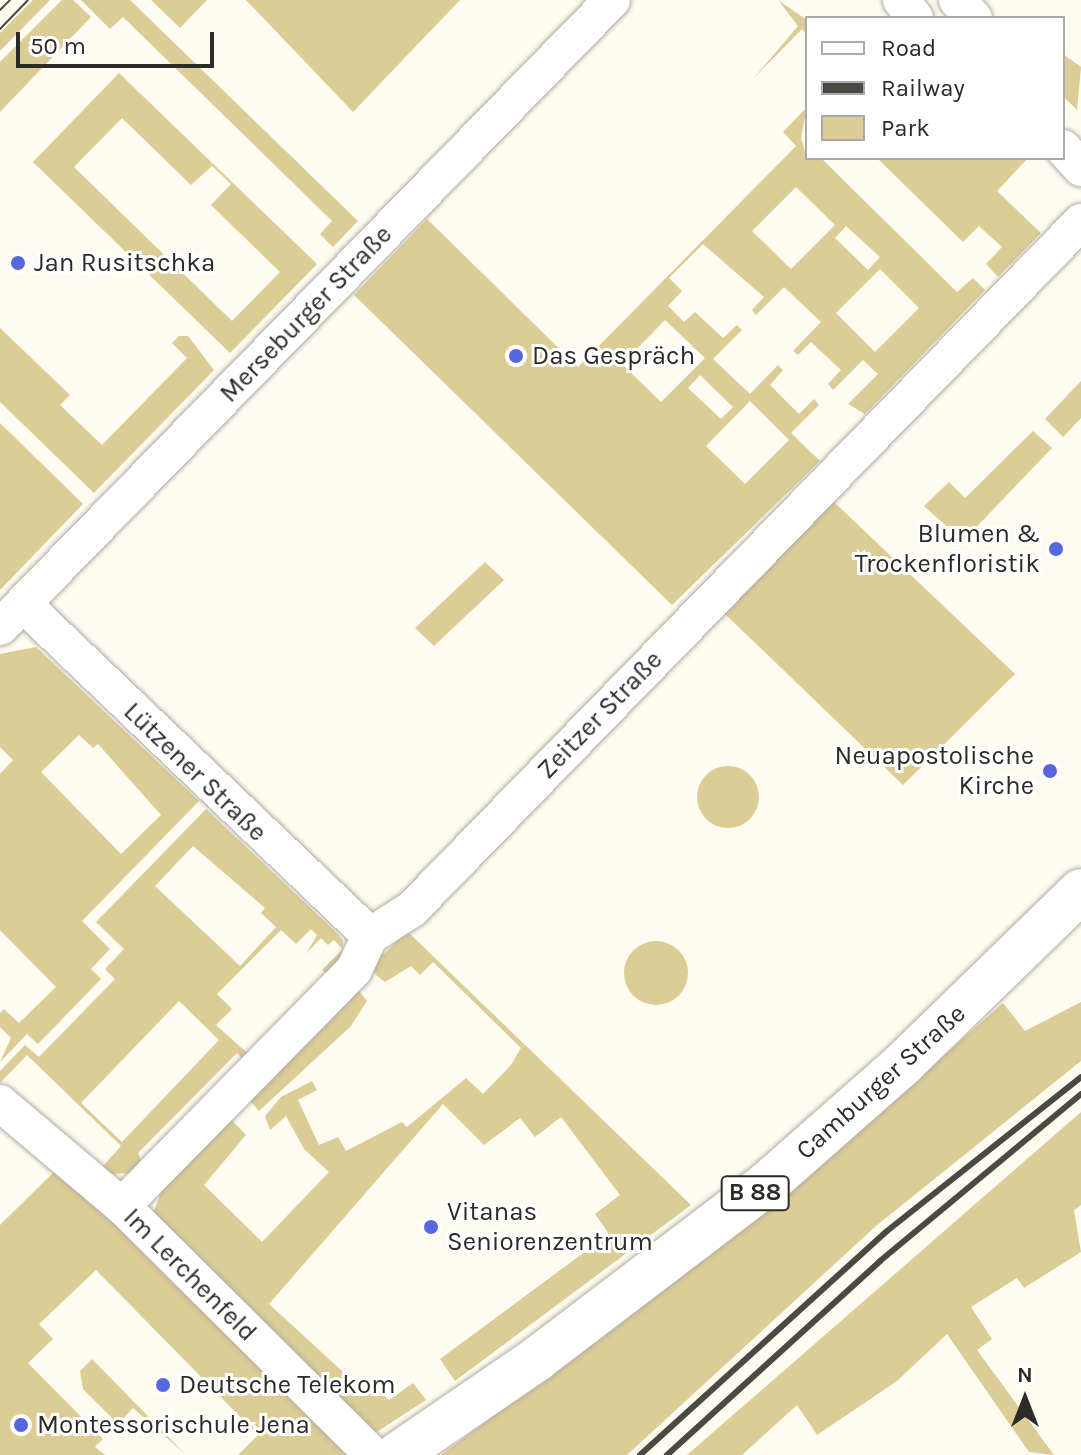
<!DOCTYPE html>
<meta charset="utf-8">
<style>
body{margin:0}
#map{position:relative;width:1081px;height:1455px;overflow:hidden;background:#fefbf0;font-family:Karla,sans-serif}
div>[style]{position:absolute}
.green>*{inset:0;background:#dccc96}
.round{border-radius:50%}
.roads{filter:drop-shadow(0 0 2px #b0ada3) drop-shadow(0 0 2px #b0ada3)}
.minor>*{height:36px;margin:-18px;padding:0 18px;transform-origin:18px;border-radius:18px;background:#fff}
.major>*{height:44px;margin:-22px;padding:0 22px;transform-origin:22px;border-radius:22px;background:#fff}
.tram>*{height:2px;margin:-1px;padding:0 1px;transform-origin:1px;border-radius:1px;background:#4a4944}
.rail>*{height:6px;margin:-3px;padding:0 3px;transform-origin:3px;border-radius:3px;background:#4a4944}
.dots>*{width:22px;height:22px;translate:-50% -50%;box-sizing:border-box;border:4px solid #fff;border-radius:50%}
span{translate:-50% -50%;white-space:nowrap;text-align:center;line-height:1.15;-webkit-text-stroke:6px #fff;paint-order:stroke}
.shield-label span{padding:2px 6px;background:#fff;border:2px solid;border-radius:6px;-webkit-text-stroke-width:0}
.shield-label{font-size:24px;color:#2c2b27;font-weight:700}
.poi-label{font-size:26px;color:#2c2b27}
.left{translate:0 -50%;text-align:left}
.right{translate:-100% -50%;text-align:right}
.street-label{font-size:26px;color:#2c2b27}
.legend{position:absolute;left:805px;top:16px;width:260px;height:144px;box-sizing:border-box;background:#fff;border:2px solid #abaaa9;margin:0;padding:10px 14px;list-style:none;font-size:24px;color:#2c2b27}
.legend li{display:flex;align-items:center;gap:16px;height:40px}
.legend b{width:40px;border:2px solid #abaaa9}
.north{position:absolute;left:985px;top:1359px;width:80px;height:80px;-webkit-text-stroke:6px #fff;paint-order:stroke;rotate:0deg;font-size:22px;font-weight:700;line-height:32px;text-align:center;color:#2c2b27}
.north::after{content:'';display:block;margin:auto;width:28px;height:36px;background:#2c2b27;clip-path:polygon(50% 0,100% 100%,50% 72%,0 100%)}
.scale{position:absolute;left:16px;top:32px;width:198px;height:36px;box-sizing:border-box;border:4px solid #2c2b27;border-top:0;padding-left:10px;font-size:24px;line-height:28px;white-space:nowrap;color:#2c2b27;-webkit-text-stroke:6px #fff;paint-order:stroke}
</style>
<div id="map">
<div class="green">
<div style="clip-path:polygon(33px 0,50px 0,0 51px,0 33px)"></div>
<div style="clip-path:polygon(62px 0,73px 0,91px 17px,0 112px,0 62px)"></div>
<div style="clip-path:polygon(81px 0,130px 0,358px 221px,333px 247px,320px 234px,332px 221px,123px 17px,110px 29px)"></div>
<div style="clip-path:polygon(151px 0,207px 0,180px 28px)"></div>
<div style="clip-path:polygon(246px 0,460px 0,353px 112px)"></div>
<div style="clip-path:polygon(778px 0,807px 20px,807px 34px,802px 29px,753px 79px,798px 26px)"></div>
<div style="clip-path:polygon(1063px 54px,1081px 67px,1077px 110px,1063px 96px)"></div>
<div style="clip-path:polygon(evenodd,119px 73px,317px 264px,230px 353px,33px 162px,119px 73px,122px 118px,191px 185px,212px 166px,231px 184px,211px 205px,280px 272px,232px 321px,74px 167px,122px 118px)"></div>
<div style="clip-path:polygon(evenodd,807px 107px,801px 138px,807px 158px,821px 158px,957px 292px,973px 278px,985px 290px,865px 414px,848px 404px,878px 374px,863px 360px,833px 390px,828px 384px,841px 370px,811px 342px,798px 355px,793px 351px,821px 322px,784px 287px,756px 315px,752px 310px,764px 297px,703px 244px,669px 278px,682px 291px,668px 306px,684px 322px,695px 312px,723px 338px,737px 325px,742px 330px,713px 359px,750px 394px,778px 365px,783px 370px,770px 385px,799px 414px,814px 399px,819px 405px,791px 433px,820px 461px,672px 605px,354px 295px,427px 219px,578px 367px,796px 146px,783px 132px,807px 107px,796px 187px,835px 225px,791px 269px,752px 231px,796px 187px,807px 107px,846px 226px,880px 257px,868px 270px,835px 238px,846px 226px,807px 107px,880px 269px,919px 308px,875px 352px,836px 313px,880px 269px,807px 107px,665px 320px,705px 358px,661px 402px,622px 364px,665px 320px,807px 107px,700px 375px,733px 407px,721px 419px,688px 388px,700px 375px,807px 107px,750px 401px,789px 440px,745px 484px,706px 446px,750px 401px)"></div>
<div style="clip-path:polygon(877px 158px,1028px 158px,997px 191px,1041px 233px,998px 277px,986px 264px,1002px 247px,979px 226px,963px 242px)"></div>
<div style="clip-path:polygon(0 328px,70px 395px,60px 405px,102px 445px,187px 358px,172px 343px,179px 336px,188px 336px,214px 370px,94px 493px,0 402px)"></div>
<div style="clip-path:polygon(1081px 381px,1081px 418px,1063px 437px,1045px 419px)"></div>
<div style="clip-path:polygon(0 423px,83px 504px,0 590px)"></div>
<div style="clip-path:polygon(1033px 431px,1052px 448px,963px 541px,924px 506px,949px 482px,965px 498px)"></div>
<div style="clip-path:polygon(834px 502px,1015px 674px,903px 785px,725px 614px)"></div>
<div style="clip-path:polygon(485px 562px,504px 580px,434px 646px,415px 628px)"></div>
<div style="clip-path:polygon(evenodd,36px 647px,199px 801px,82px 921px,110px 949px,91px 969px,101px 979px,38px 1044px,27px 1034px,0 1062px,11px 1038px,0 1027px,0 1013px,4px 1009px,19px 1023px,56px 987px,0 930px,0 774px,13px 760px,0 747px,0 654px,36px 647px,79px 735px,93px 748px,98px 744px,161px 815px,121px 854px,41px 772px,79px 735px)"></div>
<div class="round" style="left:697px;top:766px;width:62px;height:62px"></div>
<div style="clip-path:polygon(evenodd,206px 809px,338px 934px,343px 941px,343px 948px,342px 957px,327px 974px,322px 970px,343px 949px,334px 940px,328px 945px,321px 938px,306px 954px,317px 935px,311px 929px,296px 944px,281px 930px,217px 994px,232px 1009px,216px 1025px,255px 1060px,250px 1066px,237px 1053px,138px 1153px,146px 1172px,95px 1175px,121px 1146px,27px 1055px,0 1083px,0 1071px,25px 1045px,39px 1057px,115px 979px,105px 969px,124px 949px,96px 922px,206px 809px,193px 846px,265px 908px,261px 913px,276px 927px,240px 966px,155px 886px,193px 846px,206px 809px,179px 1001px,219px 1040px,122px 1142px,81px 1103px,179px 1001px)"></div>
<div style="clip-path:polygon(407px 931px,691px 1205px,455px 1381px,440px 1359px,609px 1234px,595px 1214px,620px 1195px,561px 1117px,535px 1137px,520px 1118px,484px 1145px,443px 1104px,269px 1304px,367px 1394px,374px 1386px,389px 1400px,413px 1383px,426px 1400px,369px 1437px,152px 1216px,168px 1174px,227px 1115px,246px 1135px,204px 1185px,262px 1242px,329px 1172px,304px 1149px,286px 1116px,270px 1130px,265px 1116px,281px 1097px,312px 1081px,317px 1090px,298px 1100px,319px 1145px,338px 1137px,346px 1151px,402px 1122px,407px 1127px,466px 1078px,483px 1094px,511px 1065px,521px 1048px,433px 962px,420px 975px,411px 966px,385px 982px,377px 976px,370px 966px,376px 952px,384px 954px)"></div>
<div class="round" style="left:624px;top:941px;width:64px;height:64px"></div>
<div style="clip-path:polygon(357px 989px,367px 1001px,351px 1026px,259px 1111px,245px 1095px)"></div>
<div style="clip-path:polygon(1081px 1002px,1081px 1061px,876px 1226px,627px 1455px,441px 1455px,774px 1206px,1003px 1003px,1025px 1031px)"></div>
<div style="clip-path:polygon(1081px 1112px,1081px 1205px,1074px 1210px,1081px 1252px,1024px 1288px,1017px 1278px,971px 1307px,992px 1339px,977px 1350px,1054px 1455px,1029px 1452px,947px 1334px,897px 1381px,817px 1435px,797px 1405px,742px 1455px,687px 1455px)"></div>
<div style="clip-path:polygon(62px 1164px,348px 1455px,238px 1455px,258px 1435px,96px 1270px,39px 1324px,53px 1339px,28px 1363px,103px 1439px,95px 1447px,105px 1455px,0 1455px,0 1225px)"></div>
<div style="clip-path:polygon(92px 1359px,186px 1455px,133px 1408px,118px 1424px,83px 1389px,80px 1371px)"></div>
</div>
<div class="roads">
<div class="minor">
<div style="left:901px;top:0;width:23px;rotate:52deg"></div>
<div style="left:957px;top:0;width:25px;rotate:47deg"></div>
<div style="left:1063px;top:148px;width:27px;rotate:48deg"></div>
<div style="left:23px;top:604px;width:480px;rotate:43.7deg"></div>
<div style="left:0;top:627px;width:876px;rotate:-45.69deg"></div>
<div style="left:0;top:1103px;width:160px;rotate:40.2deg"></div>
<div style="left:122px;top:1206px;width:354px;rotate:44.8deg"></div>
<div style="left:122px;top:1206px;width:331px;rotate:-45.5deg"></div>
<div style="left:354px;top:970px;width:38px;rotate:-65deg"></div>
<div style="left:370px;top:936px;width:50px;rotate:-32.7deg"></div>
<div style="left:412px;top:909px;width:959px;rotate:-45.76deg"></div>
</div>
<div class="major">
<div style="left:397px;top:1455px;width:170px;rotate:-34.4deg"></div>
<div style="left:537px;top:1359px;width:290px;rotate:-37.3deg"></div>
<div style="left:768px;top:1183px;width:180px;rotate:-41.4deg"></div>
<div style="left:903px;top:1064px;width:248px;rotate:-44.2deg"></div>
</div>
</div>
<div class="tram">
<div style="left:0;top:10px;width:14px;rotate:-45deg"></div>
<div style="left:0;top:29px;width:40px;rotate:-46deg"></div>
</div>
<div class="rail">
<div style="left:640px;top:1455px;width:333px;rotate:-42.2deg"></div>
<div style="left:887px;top:1231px;width:248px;rotate:-38.4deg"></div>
<div style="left:667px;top:1455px;width:288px;rotate:-42.3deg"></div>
<div style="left:880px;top:1261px;width:261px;rotate:-39.7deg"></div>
</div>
<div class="dots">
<div style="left:18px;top:263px;background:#5767de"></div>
<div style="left:516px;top:356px;background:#5767de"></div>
<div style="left:1056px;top:549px;background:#5767de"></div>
<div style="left:1050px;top:771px;background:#5767de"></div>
<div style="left:431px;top:1227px;background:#5767de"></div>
<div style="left:163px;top:1385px;background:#5767de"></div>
<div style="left:21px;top:1425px;background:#5767de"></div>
</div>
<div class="shield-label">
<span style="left:755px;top:1193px">B 88</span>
</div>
<div class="poi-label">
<span class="left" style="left:34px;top:263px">Jan Rusitschka</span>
<span class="left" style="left:532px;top:356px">Das Gespräch</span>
<span class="right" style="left:1040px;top:549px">Blumen &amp;<br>Trockenfloristik</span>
<span class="right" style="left:1034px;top:771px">Neuapostolische<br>Kirche</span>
<span class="left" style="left:447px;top:1227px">Vitanas<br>Seniorenzentrum</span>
<span class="left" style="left:179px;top:1385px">Deutsche Telekom</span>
<span class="left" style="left:37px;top:1425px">Montessorischule Jena</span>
</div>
<div class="street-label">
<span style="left:306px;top:314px;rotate:-46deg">Merseburger Straße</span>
<span style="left:600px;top:715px;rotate:-46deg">Zeitzer Straße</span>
<span style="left:195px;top:772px;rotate:44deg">Lützener Straße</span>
<span style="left:881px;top:1082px;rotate:-42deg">Camburger Straße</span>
<span style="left:190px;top:1275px;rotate:45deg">Im Lerchenfeld</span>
</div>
<ul class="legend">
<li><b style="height:10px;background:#fff"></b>Road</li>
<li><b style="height:10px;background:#4a4944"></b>Railway</li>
<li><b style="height:22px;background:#dccc96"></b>Park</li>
</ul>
<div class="north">N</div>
<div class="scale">50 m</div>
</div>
